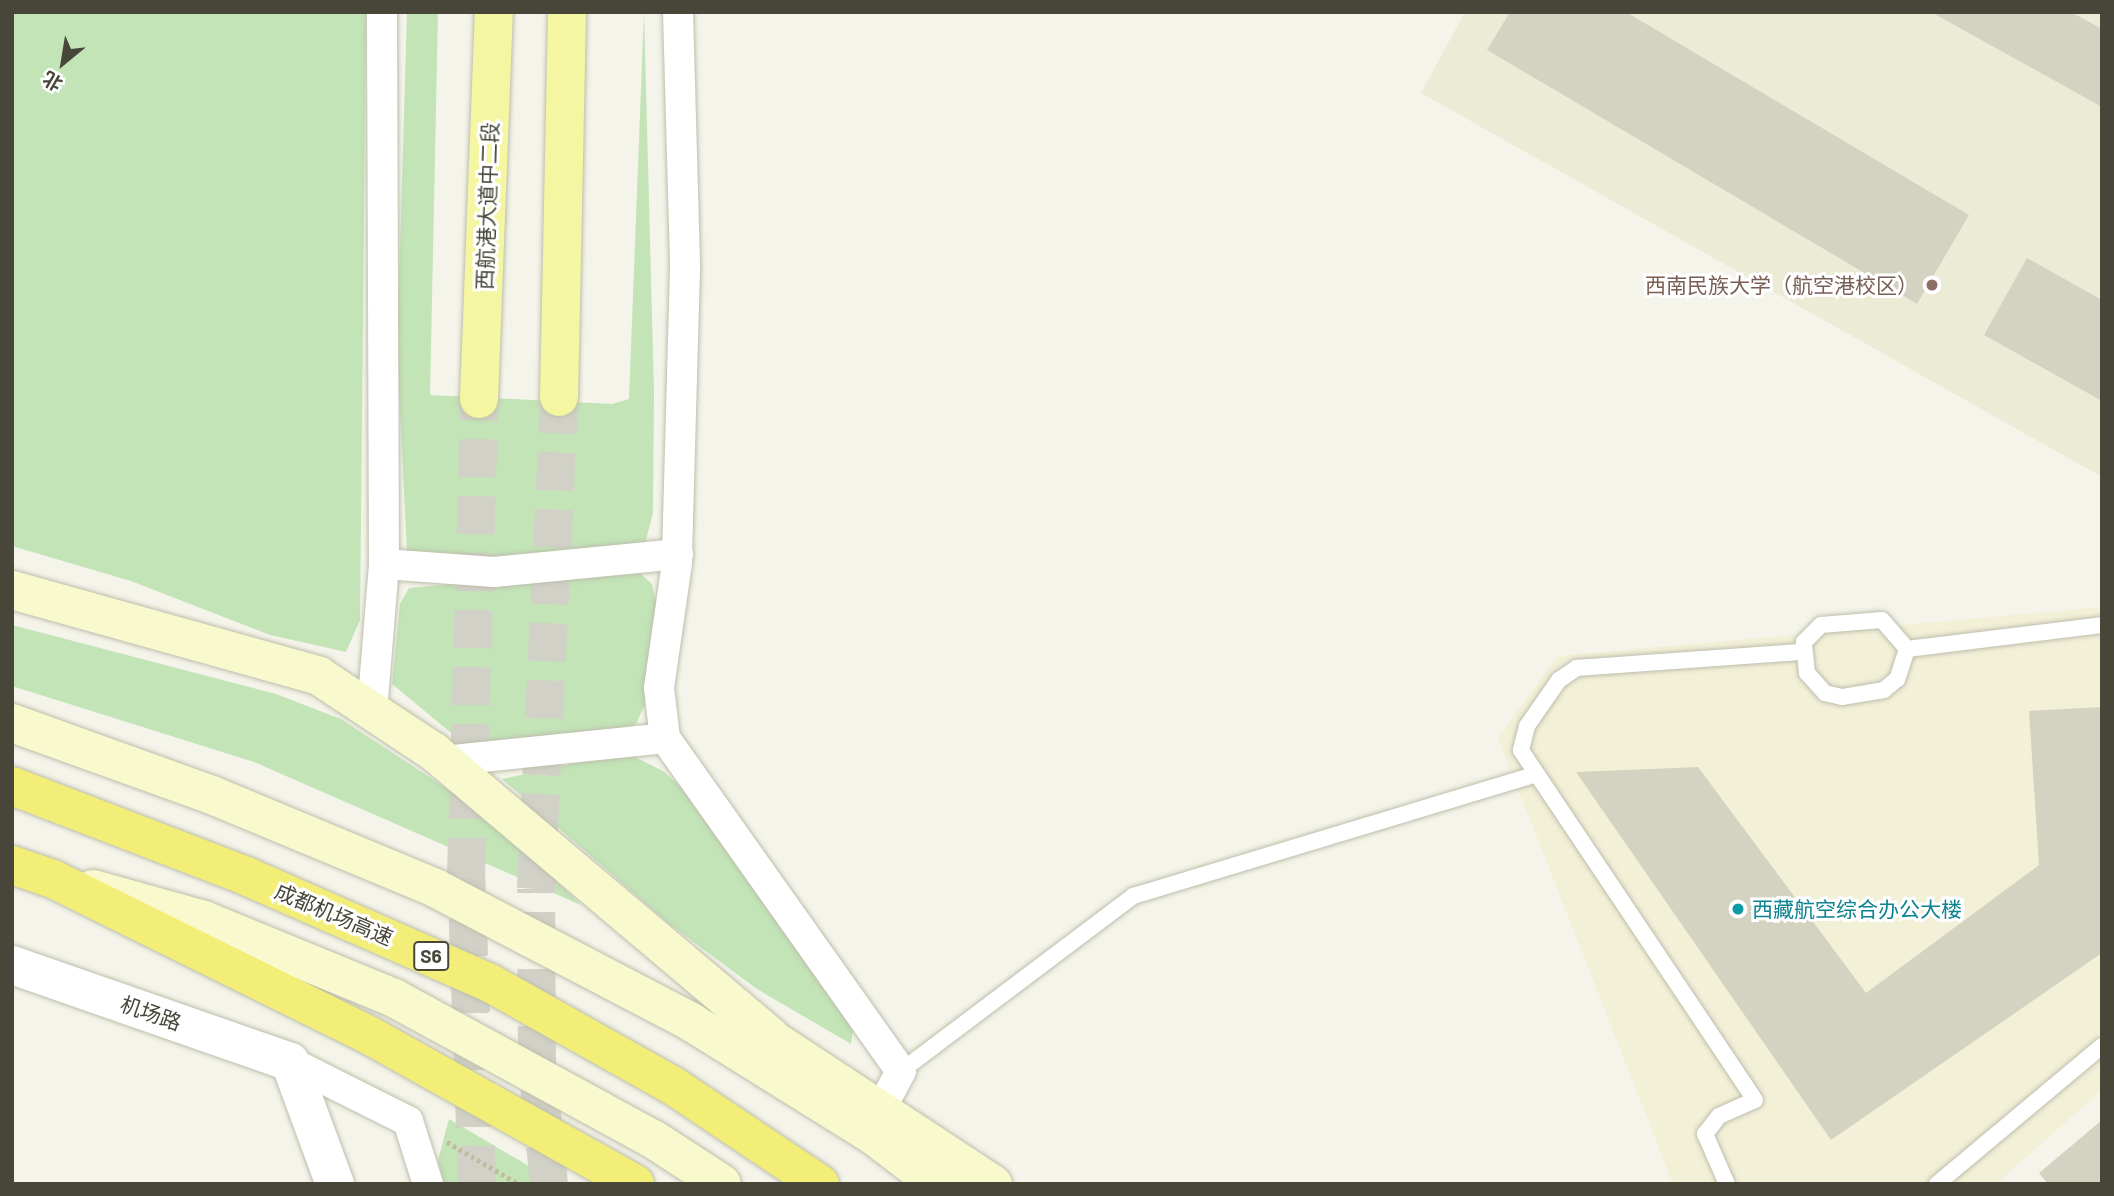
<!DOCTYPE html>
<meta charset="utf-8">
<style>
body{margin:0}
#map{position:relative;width:2114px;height:1196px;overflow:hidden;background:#f4f4ea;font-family:Barlow,"Noto Sans SC",sans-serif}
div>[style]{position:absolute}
.commercial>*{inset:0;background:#f3f0d8}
.education>*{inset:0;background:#ebebd6}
.green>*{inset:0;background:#c2e4b7}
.building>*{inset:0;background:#d4d3c1}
.primary-tunnel>*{height:38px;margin-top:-19px;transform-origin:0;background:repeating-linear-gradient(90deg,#d1d1c7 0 38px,transparent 0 57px)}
.path>*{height:4.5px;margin-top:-2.25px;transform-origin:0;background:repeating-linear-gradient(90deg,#bfbda0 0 3.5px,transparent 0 7px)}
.roads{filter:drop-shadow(0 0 2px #bebead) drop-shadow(0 0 2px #bebead)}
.service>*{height:16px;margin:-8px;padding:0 8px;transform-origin:8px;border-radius:8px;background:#fff}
.minor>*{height:30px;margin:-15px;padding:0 15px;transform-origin:15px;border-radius:15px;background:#fff}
.tertiary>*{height:38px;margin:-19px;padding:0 19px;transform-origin:19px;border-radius:19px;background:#fff}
.secondary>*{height:38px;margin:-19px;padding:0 19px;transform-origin:19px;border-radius:19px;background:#f8face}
.primary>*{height:38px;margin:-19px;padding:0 19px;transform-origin:19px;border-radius:19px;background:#f4f6a1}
.motorway>*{height:38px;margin:-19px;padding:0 19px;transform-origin:19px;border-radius:19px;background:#f2ee77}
.dots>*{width:19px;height:19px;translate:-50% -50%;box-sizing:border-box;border:4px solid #fff;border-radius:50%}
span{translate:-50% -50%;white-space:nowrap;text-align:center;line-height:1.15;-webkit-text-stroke:6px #fff;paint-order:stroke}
.shield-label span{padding:2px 5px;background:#fff;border:2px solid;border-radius:5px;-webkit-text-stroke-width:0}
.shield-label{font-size:19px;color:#474639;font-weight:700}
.street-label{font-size:21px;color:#474639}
.education-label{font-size:21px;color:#785e54}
.right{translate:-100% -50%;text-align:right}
.culture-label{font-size:21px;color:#0d838f}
.left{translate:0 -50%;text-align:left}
.frame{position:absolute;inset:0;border:14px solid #474639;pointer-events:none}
.north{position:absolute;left:28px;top:28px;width:70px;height:70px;-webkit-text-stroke:5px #fff;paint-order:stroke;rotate:210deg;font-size:19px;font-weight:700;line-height:28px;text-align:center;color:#474639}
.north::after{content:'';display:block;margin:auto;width:24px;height:32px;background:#474639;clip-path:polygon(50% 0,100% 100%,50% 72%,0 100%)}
</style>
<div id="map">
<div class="commercial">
<div style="clip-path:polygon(2102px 607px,2102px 1090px,1996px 1184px,1673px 1184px,1498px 738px,1557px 656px)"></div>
</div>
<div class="education">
<div style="clip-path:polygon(1465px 12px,2102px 12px,2102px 477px,1421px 93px)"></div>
</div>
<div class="green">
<div style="clip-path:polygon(12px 12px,366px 12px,360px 620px,346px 652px,270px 635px,131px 581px,12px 546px)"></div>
<div style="clip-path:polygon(407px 12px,438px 12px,430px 395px,612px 404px,629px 399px,644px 12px,654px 392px,653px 513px,645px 544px,575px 559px,418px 559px,407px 551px,397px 352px)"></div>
<div style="clip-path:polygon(634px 568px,652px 584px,658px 610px,646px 702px,636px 724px,601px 736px,488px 746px,450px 732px,392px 684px,400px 604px,409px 588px)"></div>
<div style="clip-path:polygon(12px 625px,276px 694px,341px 719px,490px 817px,581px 905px,254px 762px,12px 686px)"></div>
<div style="clip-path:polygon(625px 752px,663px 771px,704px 807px,853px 1030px,851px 1044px,757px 989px,668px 923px,502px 779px)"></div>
<div style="clip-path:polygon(449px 1119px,559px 1184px,444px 1184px,438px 1160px)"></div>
</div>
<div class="building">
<div style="clip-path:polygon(1510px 12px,1626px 12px,1969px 215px,1917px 304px,1487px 50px)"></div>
<div style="clip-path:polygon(1931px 12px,2071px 12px,2102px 29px,2102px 107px)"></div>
<div style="clip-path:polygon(2027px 258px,2102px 300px,2102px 401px,1984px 335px)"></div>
<div style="clip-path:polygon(2102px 707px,2102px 953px,1831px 1140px,1576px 772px,1698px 767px,1866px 993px,2039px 865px,2029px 711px)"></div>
<div style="clip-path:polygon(2102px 1120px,2102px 1184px,2048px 1184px,2039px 1173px)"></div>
</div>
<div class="primary-tunnel">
<div style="left:477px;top:1184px;width:308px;rotate:-92deg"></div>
<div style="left:466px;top:876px;width:477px;rotate:-88.4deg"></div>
<div style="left:549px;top:1184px;width:121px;rotate:-95.7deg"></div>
<div style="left:537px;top:1064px;width:175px;rotate:-90.3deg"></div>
<div style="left:536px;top:889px;width:493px;rotate:-87.3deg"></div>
</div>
<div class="path">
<div style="left:447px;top:1142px;width:83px;rotate:30.3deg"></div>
</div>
<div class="roads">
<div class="service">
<div style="left:1882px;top:620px;width:38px;rotate:49deg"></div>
<div style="left:1907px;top:649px;width:32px;rotate:108deg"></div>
<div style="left:1897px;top:679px;width:17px;rotate:140deg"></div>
<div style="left:1884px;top:690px;width:43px;rotate:170.5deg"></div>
<div style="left:1842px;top:697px;width:17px;rotate:-167deg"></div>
<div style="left:1825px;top:693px;width:27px;rotate:-132deg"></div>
<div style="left:1807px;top:673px;width:31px;rotate:-96deg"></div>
<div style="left:1804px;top:642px;width:24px;rotate:-45deg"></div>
<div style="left:1821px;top:625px;width:61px;rotate:-4.7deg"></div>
<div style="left:1907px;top:649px;width:196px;rotate:-7deg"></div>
<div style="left:901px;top:1071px;width:291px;rotate:-37deg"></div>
<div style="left:1133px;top:896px;width:418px;rotate:-16.8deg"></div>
<div style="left:1727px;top:1184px;width:55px;rotate:-113.7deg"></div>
<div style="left:1705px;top:1134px;width:23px;rotate:-52deg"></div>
<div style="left:1719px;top:1116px;width:39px;rotate:-24deg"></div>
<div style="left:1755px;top:1100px;width:421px;rotate:-123.8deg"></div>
<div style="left:1521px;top:750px;width:25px;rotate:-76deg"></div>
<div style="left:1527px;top:726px;width:56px;rotate:-55.2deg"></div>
<div style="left:1559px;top:680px;width:22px;rotate:-34deg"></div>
<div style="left:1577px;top:668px;width:226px;rotate:-4.1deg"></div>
<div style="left:1937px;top:1184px;width:215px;rotate:-39.9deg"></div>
</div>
<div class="minor">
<div style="left:678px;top:12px;width:257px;rotate:88.4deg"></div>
<div style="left:685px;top:269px;width:294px;rotate:91.6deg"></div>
<div style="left:677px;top:563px;width:126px;rotate:98.2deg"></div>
<div style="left:659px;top:688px;width:50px;rotate:83.2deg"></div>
<div style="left:665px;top:738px;width:408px;rotate:54.7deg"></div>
<div style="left:901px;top:1071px;width:40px;rotate:118deg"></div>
<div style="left:384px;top:564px;width:110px;rotate:4.2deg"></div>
<div style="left:494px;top:572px;width:185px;rotate:-5.6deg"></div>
<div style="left:372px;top:711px;width:147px;rotate:-85.3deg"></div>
<div style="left:384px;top:564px;width:552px;rotate:-90.21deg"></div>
<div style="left:444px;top:761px;width:222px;rotate:-5.9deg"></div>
<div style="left:290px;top:1062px;width:132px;rotate:26.6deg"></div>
<div style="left:408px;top:1121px;width:66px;rotate:72.4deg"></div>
</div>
<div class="tertiary">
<div style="left:12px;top:965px;width:294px;rotate:19.2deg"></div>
<div style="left:290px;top:1062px;width:130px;rotate:69.8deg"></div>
</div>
<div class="secondary">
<div style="left:12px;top:590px;width:319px;rotate:15.6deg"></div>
<div style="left:319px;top:676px;width:138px;rotate:33.5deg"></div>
<div style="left:434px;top:752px;width:440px;rotate:40.2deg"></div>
<div style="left:12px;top:723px;width:213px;rotate:19.8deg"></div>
<div style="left:212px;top:795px;width:242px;rotate:22.6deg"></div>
<div style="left:435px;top:888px;width:289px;rotate:27.6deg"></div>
<div style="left:691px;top:1022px;width:216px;rotate:31.9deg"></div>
<div style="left:874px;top:1136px;width:79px;rotate:37.3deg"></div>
<div style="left:93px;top:889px;width:115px;rotate:15.6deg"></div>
<div style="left:204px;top:920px;width:205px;rotate:22.3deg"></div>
<div style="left:394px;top:998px;width:295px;rotate:28.6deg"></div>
<div style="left:653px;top:1139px;width:82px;rotate:33.1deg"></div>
<div style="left:749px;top:1024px;width:292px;rotate:33.3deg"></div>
</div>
<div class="primary">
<div style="left:559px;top:397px;width:385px;rotate:-88.8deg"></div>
<div style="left:479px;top:399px;width:387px;rotate:-87.8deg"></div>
</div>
<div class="motorway">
<div style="left:12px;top:786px;width:251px;rotate:21deg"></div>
<div style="left:246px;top:876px;width:266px;rotate:23.7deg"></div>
<div style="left:490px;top:983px;width:209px;rotate:29.3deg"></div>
<div style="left:672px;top:1085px;width:178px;rotate:33.8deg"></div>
<div style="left:12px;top:865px;width:43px;rotate:18.9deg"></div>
<div style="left:53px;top:879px;width:350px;rotate:26.3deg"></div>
<div style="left:367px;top:1034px;width:307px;rotate:29.2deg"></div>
</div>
</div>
<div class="dots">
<div style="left:1932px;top:285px;background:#8d6e63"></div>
<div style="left:1738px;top:909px;background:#0f9aa8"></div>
</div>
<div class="shield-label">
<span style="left:431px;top:956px">S6</span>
</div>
<div class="street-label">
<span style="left:487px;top:206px;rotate:-88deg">西航港大道中二段</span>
<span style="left:334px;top:914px;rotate:23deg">成都机场高速</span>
<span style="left:151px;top:1013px;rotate:19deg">机场路</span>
</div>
<div class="education-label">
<span class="right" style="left:1918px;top:285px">西南民族大学（航空港校区）</span>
</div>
<div class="culture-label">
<span class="left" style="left:1752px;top:909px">西藏航空综合办公大楼</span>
</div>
<div class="frame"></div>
<div class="north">北</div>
</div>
